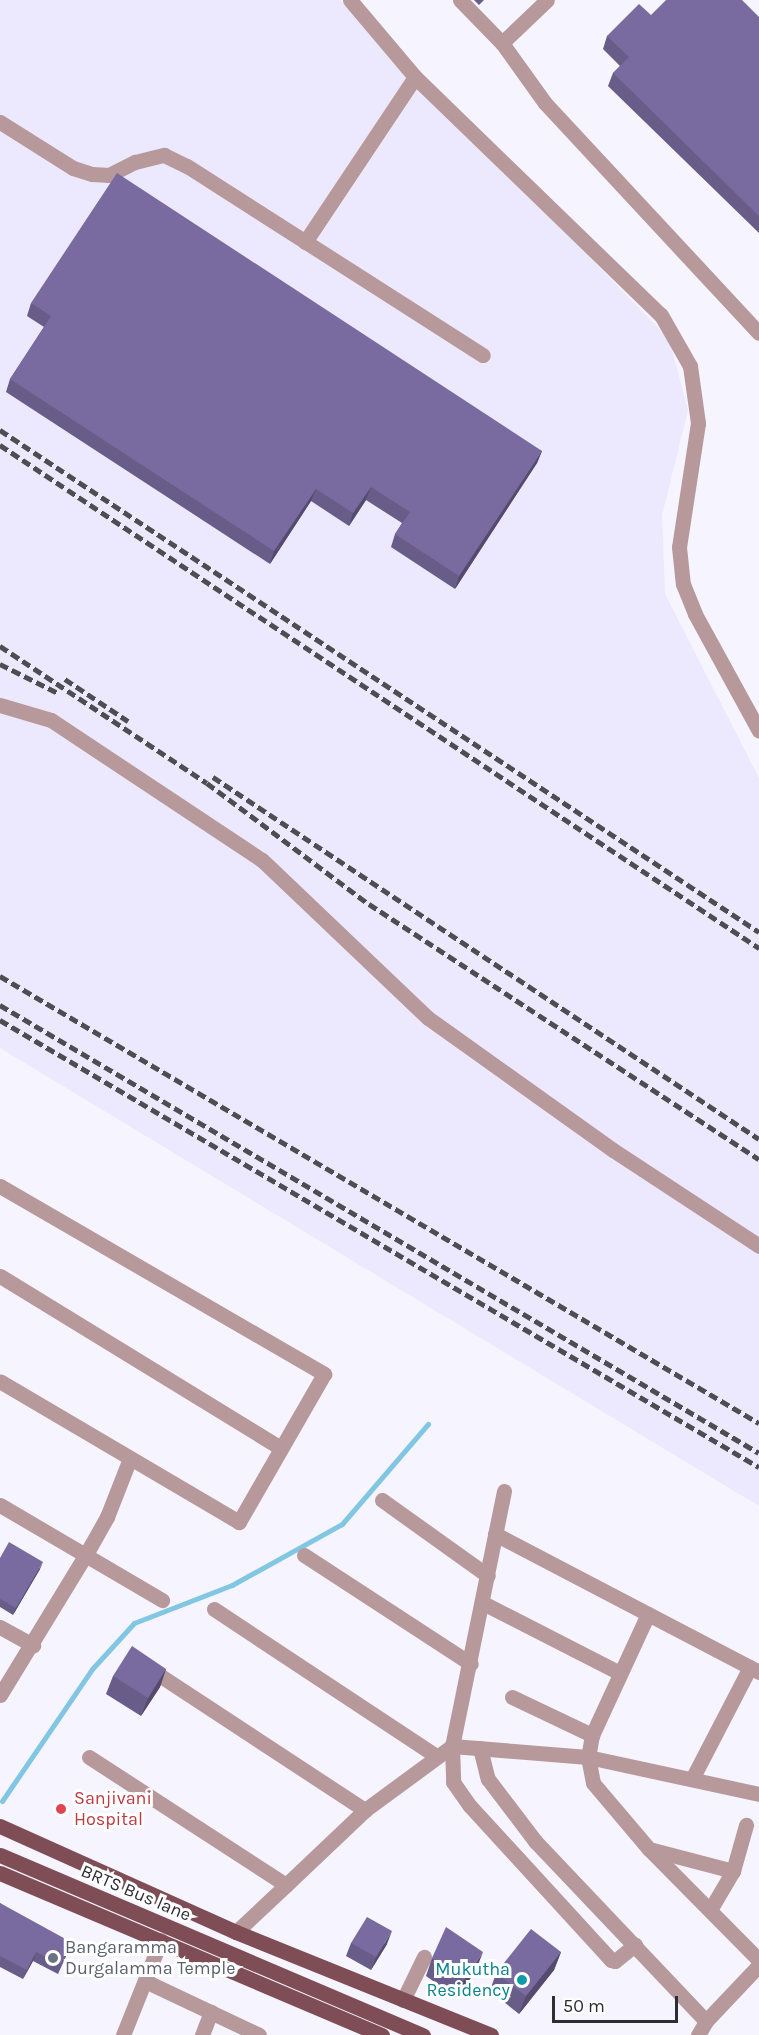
<!DOCTYPE html>
<style>
body{margin:0}
#map{position:relative;width:759px;height:2035px;overflow:hidden;background:#f6f4fe;font-family:Karla,sans-serif}
div>[style]{position:absolute}
.built>*{inset:0;background:#ece8fd}
.stream>*{height:5px;margin:-2.5px;padding:0 2.5px;transform-origin:2.5px;border-radius:2.5px;background:#81c6e2}
.minor>*{height:15px;margin:-7.5px;padding:0 7.5px;transform-origin:7.5px;border-radius:7.5px;background:#b7999c}
.major>*{height:15px;margin:-7.5px;padding:0 7.5px;transform-origin:7.5px;border-radius:7.5px;background:#7f4d55}
.rail>*{height:4.5px;margin-top:-2.25px;transform-origin:0;background:repeating-linear-gradient(90deg,#4e4d52 0 9px,transparent 0 13.5px)}
.wall>*{inset:0;background:#685c89}
.shaded-wall>*{inset:0;background:#554b6f}
.building>*{inset:0;background:#796b9f}
.dots>*{width:16px;height:16px;translate:-50% -50%;box-sizing:border-box;border:3px solid #fff;border-radius:50%}
span{translate:-50% -50%;white-space:nowrap;text-align:center;line-height:1.15;-webkit-text-stroke:6px #fff;paint-order:stroke}
.health-label{font-size:18px;color:#be3a42}
.left{translate:0 -50%;text-align:left}
.street-label{font-size:18px;color:#2e2d32}
.worship-label{font-size:18px;color:#5b616d}
.culture-label{font-size:18px;color:#0d838f}
.right{translate:-100% -50%;text-align:right}
.scale{position:absolute;left:552px;top:1996px;width:126px;height:27px;box-sizing:border-box;border:3px solid #2e2d32;border-top:0;padding-left:8px;font-size:18px;line-height:21px;white-space:nowrap;color:#2e2d32;-webkit-text-stroke:4px #fff;paint-order:stroke}
</style>
<div id="map">
<div class="built">
<div style="clip-path:polygon(0 0,340px 0,669px 339px,688px 410px,662px 515px,665px 594px,759px 778px,759px 1506px,0 1048px)"></div>
</div>
<div class="stream">
<div style="left:2px;top:1801px;width:160px;rotate:-55.7deg"></div>
<div style="left:92px;top:1669px;width:62px;rotate:-47.6deg"></div>
<div style="left:134px;top:1623px;width:105px;rotate:-21.2deg"></div>
<div style="left:232px;top:1585px;width:126px;rotate:-29deg"></div>
<div style="left:342px;top:1524px;width:132px;rotate:-49.3deg"></div>
</div>
<div class="minor">
<div style="left:350px;top:0;width:101px;rotate:49.8deg"></div>
<div style="left:415px;top:77px;width:342px;rotate:44.1deg"></div>
<div style="left:661px;top:315px;width:59px;rotate:60.4deg"></div>
<div style="left:690px;top:366px;width:58px;rotate:82deg"></div>
<div style="left:698px;top:423px;width:125px;rotate:98.7deg"></div>
<div style="left:679px;top:547px;width:37px;rotate:84deg"></div>
<div style="left:683px;top:584px;width:32px;rotate:68deg"></div>
<div style="left:695px;top:614px;width:133px;rotate:61.3deg"></div>
<div style="left:460px;top:0;width:60px;rotate:45.7deg"></div>
<div style="left:502px;top:43px;width:74px;rotate:54.4deg"></div>
<div style="left:545px;top:103px;width:314px;rotate:47.1deg"></div>
<div style="left:502px;top:43px;width:62px;rotate:-43.7deg"></div>
<div style="left:0;top:122px;width:86px;rotate:32.2deg"></div>
<div style="left:73px;top:168px;width:20px;rotate:18deg"></div>
<div style="left:92px;top:174px;width:17px;rotate:3deg"></div>
<div style="left:109px;top:175px;width:29px;rotate:-27deg"></div>
<div style="left:135px;top:162px;width:30px;rotate:-14deg"></div>
<div style="left:164px;top:155px;width:25px;rotate:26deg"></div>
<div style="left:187px;top:166px;width:351px;rotate:32.6deg"></div>
<div style="left:305px;top:242px;width:198px;rotate:-56.3deg"></div>
<div style="left:0;top:705px;width:53px;rotate:16.4deg"></div>
<div style="left:51px;top:720px;width:253px;rotate:33.6deg"></div>
<div style="left:262px;top:860px;width:229px;rotate:43.6deg"></div>
<div style="left:428px;top:1018px;width:227px;rotate:35.5deg"></div>
<div style="left:613px;top:1150px;width:175px;rotate:33.3deg"></div>
<div style="left:0;top:1186px;width:375px;rotate:30.1deg"></div>
<div style="left:324px;top:1374px;width:171px;rotate:119.9deg"></div>
<div style="left:239px;top:1522px;width:277px;rotate:-149.5deg"></div>
<div style="left:0;top:1276px;width:329px;rotate:31.5deg"></div>
<div style="left:504px;top:1491px;width:260px;rotate:101.5deg"></div>
<div style="left:452px;top:1746px;width:36px;rotate:88deg"></div>
<div style="left:453px;top:1782px;width:29px;rotate:55deg"></div>
<div style="left:470px;top:1806px;width:209px;rotate:47.5deg"></div>
<div style="left:611px;top:1960px;width:4px;rotate:14deg"></div>
<div style="left:615px;top:1961px;width:26px;rotate:-39deg"></div>
<div style="left:382px;top:1500px;width:130px;rotate:35.6deg"></div>
<div style="left:0;top:1505px;width:188px;rotate:30.4deg"></div>
<div style="left:495px;top:1534px;width:298px;rotate:27.6deg"></div>
<div style="left:304px;top:1555px;width:199px;rotate:33.1deg"></div>
<div style="left:483px;top:1603px;width:154px;rotate:27.1deg"></div>
<div style="left:214px;top:1609px;width:266px;rotate:33.5deg"></div>
<div style="left:648px;top:1614px;width:133px;rotate:114.8deg"></div>
<div style="left:592px;top:1735px;width:22px;rotate:100deg"></div>
<div style="left:588px;top:1757px;width:26px;rotate:79deg"></div>
<div style="left:593px;top:1783px;width:87px;rotate:49.7deg"></div>
<div style="left:649px;top:1849px;width:156px;rotate:45.3deg"></div>
<div style="left:0;top:1627px;width:38px;rotate:29deg"></div>
<div style="left:147px;top:1667px;width:261px;rotate:33.3deg"></div>
<div style="left:0;top:1695px;width:163px;rotate:-58.6deg"></div>
<div style="left:85px;top:1556px;width:45px;rotate:-60.6deg"></div>
<div style="left:107px;top:1517px;width:60px;rotate:-68.6deg"></div>
<div style="left:512px;top:1697px;width:89px;rotate:25.4deg"></div>
<div style="left:480px;top:1748px;width:32px;rotate:76deg"></div>
<div style="left:488px;top:1779px;width:78px;rotate:52.8deg"></div>
<div style="left:535px;top:1841px;width:248px;rotate:46.5deg"></div>
<div style="left:89px;top:1757px;width:235px;rotate:33deg"></div>
<div style="left:286px;top:1885px;width:109px;rotate:-43.5deg"></div>
<div style="left:365px;top:1810px;width:108px;rotate:-36.3deg"></div>
<div style="left:452px;top:1746px;width:136px;rotate:4.6deg"></div>
<div style="left:588px;top:1757px;width:175px;rotate:12.2deg"></div>
<div style="left:692px;top:1779px;width:126px;rotate:-62.6deg"></div>
<div style="left:649px;top:1849px;width:87px;rotate:14.7deg"></div>
<div style="left:710px;top:1910px;width:45px;rotate:-59.5deg"></div>
<div style="left:733px;top:1871px;width:48px;rotate:-74.2deg"></div>
<div style="left:236px;top:1932px;width:69px;rotate:-43.2deg"></div>
<div style="left:145px;top:1981px;width:126px;rotate:25.3deg"></div>
<div style="left:403px;top:2000px;width:48px;rotate:-64deg"></div>
<div style="left:123px;top:2035px;width:102px;rotate:-68.2deg"></div>
<div style="left:202px;top:2035px;width:25px;rotate:-69deg"></div>
<div style="left:698px;top:2035px;width:16px;rotate:-60deg"></div>
<div style="left:706px;top:2021px;width:77px;rotate:-46.6deg"></div>
</div>
<div class="major">
<div style="left:0;top:1826px;width:259px;rotate:24.2deg"></div>
<div style="left:236px;top:1932px;width:275px;rotate:22deg"></div>
<div style="left:0;top:1855px;width:460px;rotate:23.1deg"></div>
<div style="left:0;top:1873px;width:415px;rotate:23deg"></div>
</div>
<div class="rail">
<div style="left:0;top:430px;width:910px;rotate:33.48deg"></div>
<div style="left:0;top:445px;width:911px;rotate:33.53deg"></div>
<div style="left:0;top:646px;width:248px;rotate:33.5deg"></div>
<div style="left:207px;top:783px;width:202px;rotate:36.8deg"></div>
<div style="left:369px;top:904px;width:466px;rotate:33.2deg"></div>
<div style="left:0;top:664px;width:65px;rotate:26.6deg"></div>
<div style="left:65px;top:679px;width:76px;rotate:33.7deg"></div>
<div style="left:213px;top:777px;width:655px;rotate:33.54deg"></div>
<div style="left:0;top:976px;width:881px;rotate:30.5deg"></div>
<div style="left:0;top:1005px;width:881px;rotate:30.55deg"></div>
<div style="left:0;top:1020px;width:881px;rotate:30.5deg"></div>
</div>
<div class="wall">
<div style="clip-path:polygon(474px 0,484px 0,479px 5px)"></div>
<div style="clip-path:polygon(651px 15px,759px 17px,759px 233px,608px 86px,613px 73px,620px 66px,603px 49px,607px 36px)"></div>
<div style="clip-path:polygon(31px 303px,542px 451px,537px 463px,455px 589px,391px 547px,395px 534px,402px 523px,366px 500px,349px 526px,311px 501px,270px 564px,6px 392px,10px 379px,44px 327px,27px 316px)"></div>
<div style="clip-path:polygon(0 1558px,40px 1569px,13px 1615px,0 1607px)"></div>
<div style="clip-path:polygon(166px 1669px,160px 1687px,141px 1716px,106px 1694px,113px 1676px)"></div>
<div style="clip-path:polygon(0 1903px,68px 1952px,58px 1974px,33px 1961px,23px 1979px,0 1967px)"></div>
<div style="clip-path:polygon(351px 1943px,387px 1944px,371px 1970px,346px 1956px)"></div>
<div style="clip-path:polygon(561px 1952px,554px 1970px,519px 2014px,490px 1991px,496px 1973px)"></div>
<div style="clip-path:polygon(432px 1958px,476px 1970px,457px 1998px,426px 1976px)"></div>
</div>
<div class="shaded-wall">
<div style="clip-path:polygon(542px 451px,537px 463px,455px 589px,459px 576px)"></div>
<div style="clip-path:polygon(371px 487px,366px 500px,349px 526px,353px 513px)"></div>
<div style="clip-path:polygon(316px 489px,311px 501px,270px 564px,274px 551px)"></div>
<div style="clip-path:polygon(43px 1562px,40px 1569px,13px 1615px,16px 1608px)"></div>
<div style="clip-path:polygon(166px 1669px,160px 1687px,141px 1716px,148px 1698px)"></div>
<div style="clip-path:polygon(392px 1931px,387px 1944px,371px 1970px,376px 1957px)"></div>
<div style="clip-path:polygon(36px 1952px,33px 1961px,23px 1979px,27px 1970px)"></div>
<div style="clip-path:polygon(483px 1952px,476px 1970px,457px 1998px,464px 1980px)"></div>
<div style="clip-path:polygon(561px 1952px,554px 1970px,519px 2014px,526px 1996px)"></div>
</div>
<div class="building">
<div style="clip-path:polygon(666px 0,742px 0,759px 17px,759px 216px,613px 73px,629px 57px,607px 36px,639px 4px,651px 15px)"></div>
<div style="clip-path:polygon(117px 173px,542px 451px,459px 576px,395px 534px,410px 512px,371px 487px,353px 513px,316px 489px,274px 551px,10px 379px,51px 316px,31px 303px)"></div>
<div style="clip-path:polygon(9px 1542px,43px 1562px,16px 1608px,0 1599px,0 1558px)"></div>
<div style="clip-path:polygon(132px 1646px,166px 1669px,148px 1698px,113px 1676px)"></div>
<div style="clip-path:polygon(0 1903px,71px 1942px,61px 1964px,36px 1952px,27px 1970px,0 1956px)"></div>
<div style="clip-path:polygon(367px 1917px,392px 1931px,376px 1957px,351px 1943px)"></div>
<div style="clip-path:polygon(446px 1927px,483px 1952px,464px 1980px,432px 1958px)"></div>
<div style="clip-path:polygon(531px 1929px,561px 1952px,526px 1996px,496px 1973px)"></div>
</div>
<div class="dots">
<div style="left:61px;top:1809px;background:#e0444e"></div>
<div style="left:53px;top:1958px;background:#6b7280"></div>
<div style="left:522px;top:1980px;background:#0f9aa8"></div>
</div>
<div class="health-label">
<span class="left" style="left:74px;top:1809px">Sanjivani<br>Hospital</span>
</div>
<div class="street-label">
<span style="left:136px;top:1893px;rotate:23deg">BRTS Bus lane</span>
</div>
<div class="worship-label">
<span class="left" style="left:65px;top:1958px">Bangaramma<br>Durgalamma Temple</span>
</div>
<div class="culture-label">
<span class="right" style="left:510px;top:1980px">Mukutha<br>Residency</span>
</div>
<div class="scale">50 m</div>
</div>
